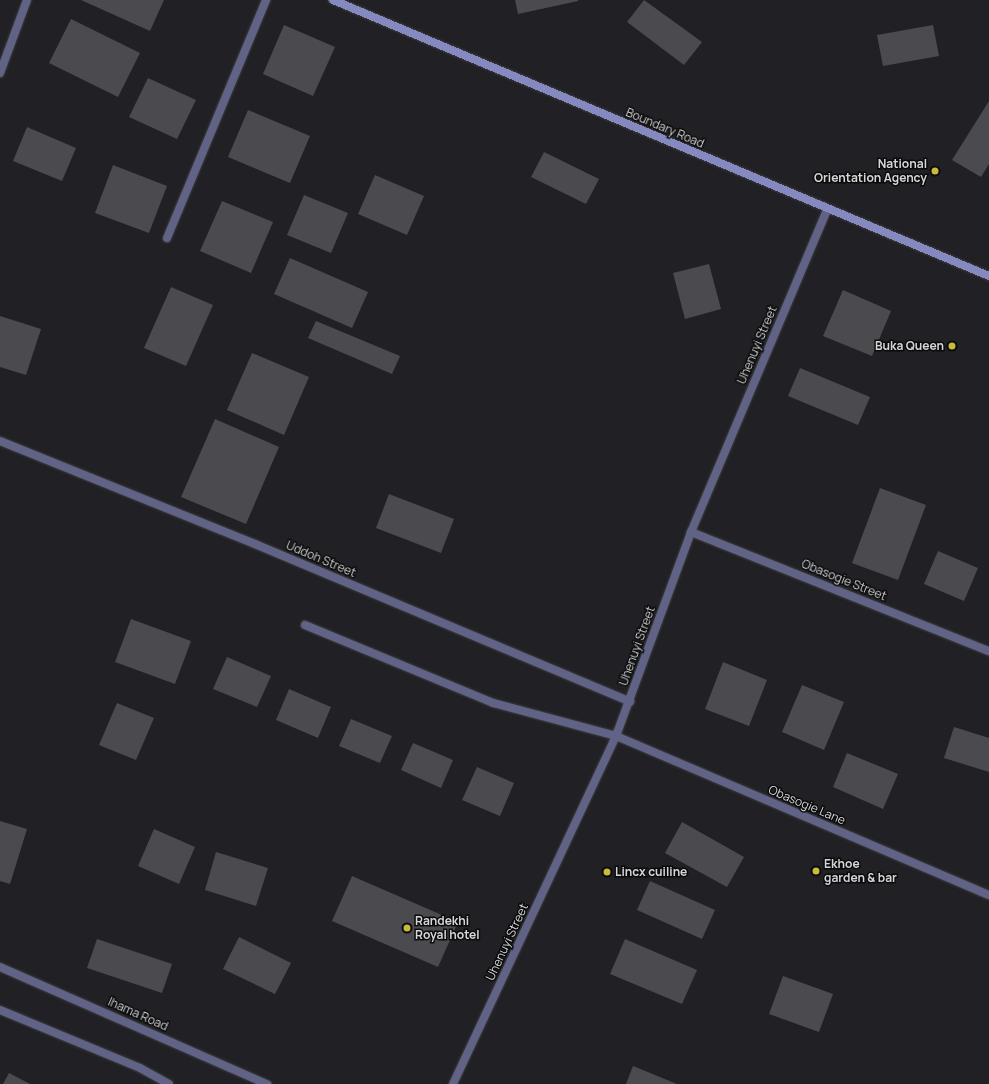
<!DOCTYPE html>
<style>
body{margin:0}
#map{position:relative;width:989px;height:1084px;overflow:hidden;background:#212125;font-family:Manrope,sans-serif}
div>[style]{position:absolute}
.building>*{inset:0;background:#4b4b4f}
.roads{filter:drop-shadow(0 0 1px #3e3e42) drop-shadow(0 0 1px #3e3e42)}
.lane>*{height:8px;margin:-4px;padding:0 4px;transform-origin:4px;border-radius:4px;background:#616386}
.street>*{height:8px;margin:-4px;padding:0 4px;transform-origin:4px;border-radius:4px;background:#616386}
.secondary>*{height:8px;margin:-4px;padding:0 4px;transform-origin:4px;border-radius:4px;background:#8688c0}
.dots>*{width:11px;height:11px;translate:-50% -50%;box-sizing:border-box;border:2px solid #0b0b0c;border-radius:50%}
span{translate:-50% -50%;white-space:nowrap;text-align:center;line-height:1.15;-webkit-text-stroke:3px #0b0b0c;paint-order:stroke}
.street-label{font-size:12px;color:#d5d6d8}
.poi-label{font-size:12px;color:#d5d6d8;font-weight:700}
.right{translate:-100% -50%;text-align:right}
.left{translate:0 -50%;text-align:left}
</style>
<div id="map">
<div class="building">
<div style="clip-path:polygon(81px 0,164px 0,150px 31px)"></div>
<div style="clip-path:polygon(515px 0,578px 0,578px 1px,518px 14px)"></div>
<div style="clip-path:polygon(644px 0,702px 42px,684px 65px,627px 22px)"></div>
<div style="clip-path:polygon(71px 19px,140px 53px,118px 97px,49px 63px)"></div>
<div style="clip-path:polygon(284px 25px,335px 47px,313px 96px,263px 74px)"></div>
<div style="clip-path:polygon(933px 25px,939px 56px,883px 66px,877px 35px)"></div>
<div style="clip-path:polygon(148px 78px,196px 100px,177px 139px,129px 117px)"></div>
<div style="clip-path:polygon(989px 101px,989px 164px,981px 177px,952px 160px)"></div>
<div style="clip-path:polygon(248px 110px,310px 136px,290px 183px,228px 157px)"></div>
<div style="clip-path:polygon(27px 127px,76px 148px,62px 181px,13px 161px)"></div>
<div style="clip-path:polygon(544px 152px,599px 179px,586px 204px,531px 177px)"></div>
<div style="clip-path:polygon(113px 165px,167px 186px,149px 233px,95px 213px)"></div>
<div style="clip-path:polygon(375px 175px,424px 196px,407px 235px,358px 214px)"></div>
<div style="clip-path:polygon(304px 195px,348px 213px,331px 253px,287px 235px)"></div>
<div style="clip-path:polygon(222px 201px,273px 222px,251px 273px,200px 251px)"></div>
<div style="clip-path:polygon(290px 258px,368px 292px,352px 328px,274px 294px)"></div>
<div style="clip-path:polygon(709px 264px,721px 309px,685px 319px,673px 273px)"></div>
<div style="clip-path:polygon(171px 287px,213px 305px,186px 366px,144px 348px)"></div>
<div style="clip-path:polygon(843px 290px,891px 311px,872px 356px,823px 336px)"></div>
<div style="clip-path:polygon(0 316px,41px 329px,26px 375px,0 367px)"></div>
<div style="clip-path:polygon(316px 321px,400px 356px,392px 374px,308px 338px)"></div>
<div style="clip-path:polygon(252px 353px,309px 377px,284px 435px,227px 410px)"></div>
<div style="clip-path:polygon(800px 368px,870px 397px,858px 425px,788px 396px)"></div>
<div style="clip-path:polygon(215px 419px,279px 447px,246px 524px,181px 497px)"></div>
<div style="clip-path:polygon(880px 488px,926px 505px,898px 580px,852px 563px)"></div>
<div style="clip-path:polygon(389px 494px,454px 519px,441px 553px,376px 528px)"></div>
<div style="clip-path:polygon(938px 551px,978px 568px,964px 601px,924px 584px)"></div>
<div style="clip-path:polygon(131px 619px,191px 641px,175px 684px,115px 662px)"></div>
<div style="clip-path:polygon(227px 657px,271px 676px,257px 707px,213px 689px)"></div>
<div style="clip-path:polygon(723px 662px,767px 680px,749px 726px,705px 709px)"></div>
<div style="clip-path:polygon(802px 685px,844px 702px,824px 750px,782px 732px)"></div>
<div style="clip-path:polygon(289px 689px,331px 707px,318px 738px,276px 720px)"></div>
<div style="clip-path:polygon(117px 703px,154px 718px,136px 760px,99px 745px)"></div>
<div style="clip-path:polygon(351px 719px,392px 736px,380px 763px,339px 746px)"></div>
<div style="clip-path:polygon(954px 727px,989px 738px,989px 772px,944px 758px)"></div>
<div style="clip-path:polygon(413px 743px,453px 760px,441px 788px,401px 770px)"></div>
<div style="clip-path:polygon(847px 753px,898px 774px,883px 809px,833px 787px)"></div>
<div style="clip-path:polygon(477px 767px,514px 783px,500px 816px,462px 800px)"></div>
<div style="clip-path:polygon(0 821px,27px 829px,10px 884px,0 881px)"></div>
<div style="clip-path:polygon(682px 822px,744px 857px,727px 887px,665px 853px)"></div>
<div style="clip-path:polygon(154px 829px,195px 847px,179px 884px,138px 866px)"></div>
<div style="clip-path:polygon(216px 852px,268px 868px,256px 906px,205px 890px)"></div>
<div style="clip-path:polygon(352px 876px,458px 922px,438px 967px,332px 921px)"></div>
<div style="clip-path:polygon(650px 881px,715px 910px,702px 939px,637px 910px)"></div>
<div style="clip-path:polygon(239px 937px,291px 963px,275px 994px,223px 969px)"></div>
<div style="clip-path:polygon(97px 939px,172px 964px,162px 993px,87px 968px)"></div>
<div style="clip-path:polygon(625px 939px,697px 970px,682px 1004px,610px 974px)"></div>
<div style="clip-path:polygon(783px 976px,833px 994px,819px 1032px,769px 1014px)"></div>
<div style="clip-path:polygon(633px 1066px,677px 1084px,626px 1084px)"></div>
<div style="clip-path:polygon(9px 1073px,30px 1084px,3px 1084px)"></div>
</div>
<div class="roads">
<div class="lane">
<div style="left:305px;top:625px;width:204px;rotate:22.5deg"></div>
<div style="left:493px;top:703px;width:127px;rotate:15deg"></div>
<div style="left:0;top:1010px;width:152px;rotate:22.5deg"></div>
<div style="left:140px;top:1068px;width:33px;rotate:29deg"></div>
</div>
<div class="street">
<div style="left:0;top:73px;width:78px;rotate:-69.7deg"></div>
<div style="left:167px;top:238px;width:258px;rotate:-67.4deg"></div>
<div style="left:0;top:441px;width:275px;rotate:22deg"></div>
<div style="left:255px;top:544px;width:407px;rotate:22.8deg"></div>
<div style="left:691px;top:532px;width:321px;rotate:21.8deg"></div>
<div style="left:616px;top:736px;width:405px;rotate:23.1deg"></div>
<div style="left:0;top:967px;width:292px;rotate:23.7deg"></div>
<div style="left:453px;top:1084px;width:384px;rotate:-64.9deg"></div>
<div style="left:616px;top:736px;width:217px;rotate:-69.8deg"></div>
<div style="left:691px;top:532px;width:350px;rotate:-67.1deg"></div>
</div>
<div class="secondary">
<div style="left:333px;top:0;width:712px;rotate:22.82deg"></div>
</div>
</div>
<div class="dots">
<div style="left:935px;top:171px;background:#caba3a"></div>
<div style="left:952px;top:346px;background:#caba3a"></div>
<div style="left:816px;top:871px;background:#caba3a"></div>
<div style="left:607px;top:872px;background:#caba3a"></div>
<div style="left:407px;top:928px;background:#caba3a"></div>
</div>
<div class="street-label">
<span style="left:665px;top:128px;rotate:23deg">Boundary Road</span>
<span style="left:757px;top:345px;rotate:-67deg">Uhenuyi Street</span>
<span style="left:321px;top:559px;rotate:23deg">Uddoh Street</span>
<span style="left:844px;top:580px;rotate:22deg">Obasogie Street</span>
<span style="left:637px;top:646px;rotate:-70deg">Uhenuyi Street</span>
<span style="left:807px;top:805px;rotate:23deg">Obasogie Lane</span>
<span style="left:507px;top:942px;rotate:-65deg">Uhenuyi Street</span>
<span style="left:138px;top:1014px;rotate:24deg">Ihama Road</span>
</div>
<div class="poi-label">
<span class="right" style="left:927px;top:171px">National<br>Orientation Agency</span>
<span class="right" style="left:944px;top:346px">Buka Queen</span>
<span class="left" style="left:824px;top:871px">Ekhoe<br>garden &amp; bar</span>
<span class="left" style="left:615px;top:872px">Lincx cuiline</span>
<span class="left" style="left:415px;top:928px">Randekhi<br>Royal hotel</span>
</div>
</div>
